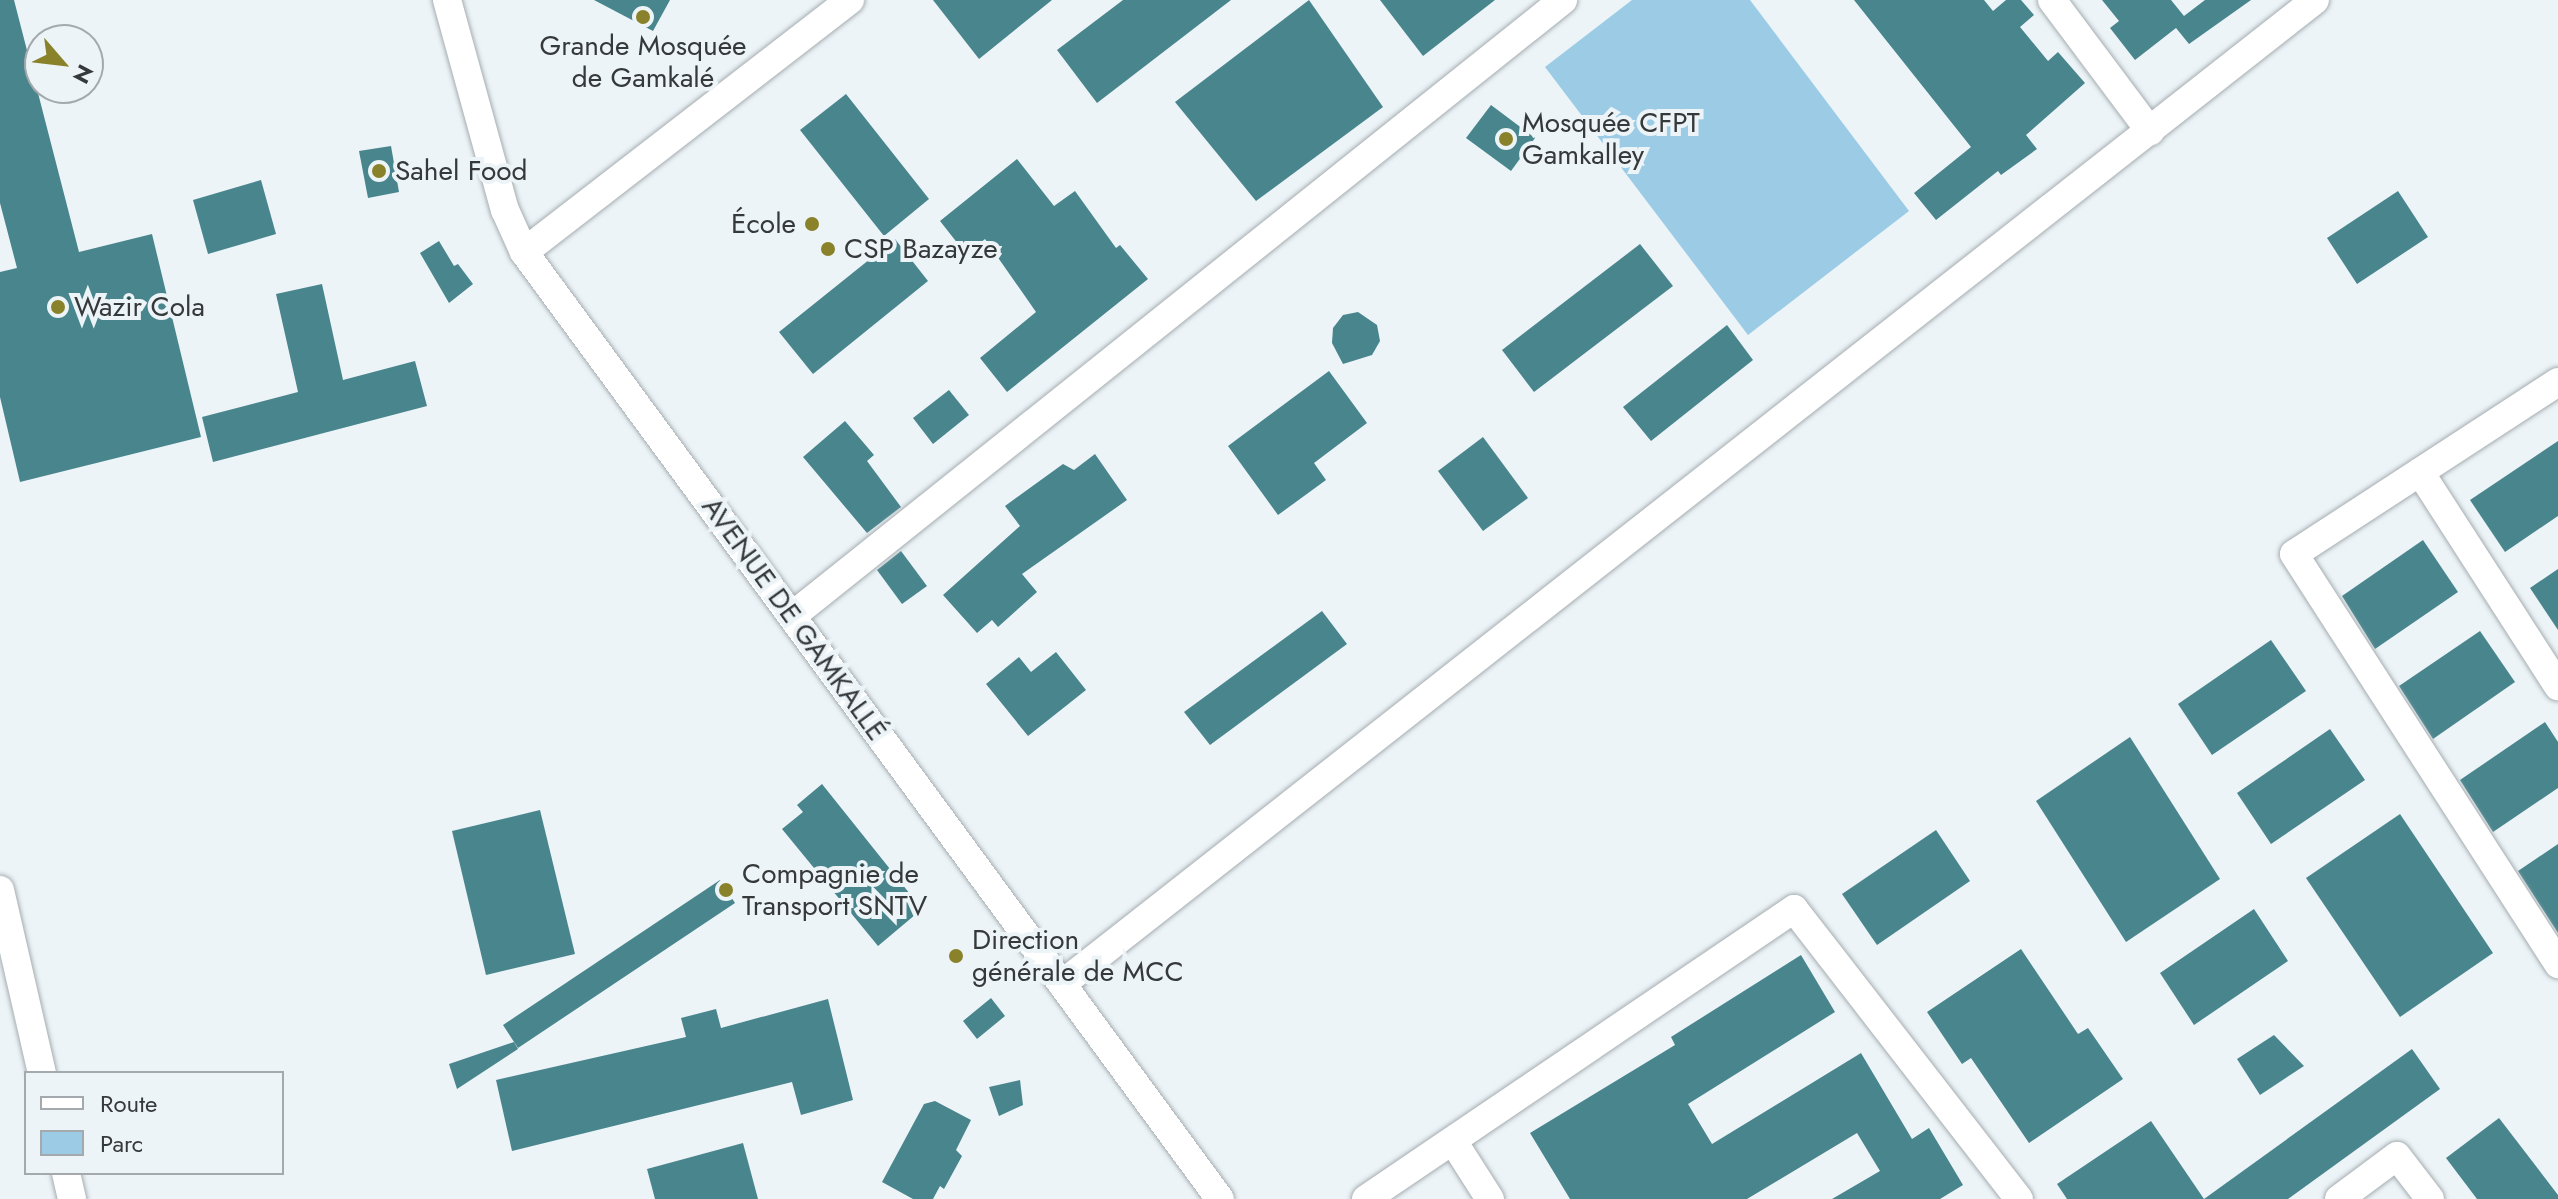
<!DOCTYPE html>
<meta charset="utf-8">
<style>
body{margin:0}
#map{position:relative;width:2558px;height:1199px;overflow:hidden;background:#ecf4f8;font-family:Jost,sans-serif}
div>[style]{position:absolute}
.green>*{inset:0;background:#9bcbe5}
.building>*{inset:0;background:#49858d}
.roads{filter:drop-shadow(0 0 2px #a6adb0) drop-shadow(0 0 2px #a6adb0)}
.minor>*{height:28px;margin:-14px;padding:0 14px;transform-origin:14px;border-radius:14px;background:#fff}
.dots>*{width:22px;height:22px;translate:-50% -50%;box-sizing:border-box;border:4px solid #ecf4f8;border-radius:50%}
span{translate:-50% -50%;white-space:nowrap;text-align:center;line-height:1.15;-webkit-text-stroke:8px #ecf4f8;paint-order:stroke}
.poi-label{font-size:28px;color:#36393a}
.left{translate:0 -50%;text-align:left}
.right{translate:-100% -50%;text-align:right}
.street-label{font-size:28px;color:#36393a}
.legend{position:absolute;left:24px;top:1071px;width:260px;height:104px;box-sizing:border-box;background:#ecf4f8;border:2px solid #a3a9ac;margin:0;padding:10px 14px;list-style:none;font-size:24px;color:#36393a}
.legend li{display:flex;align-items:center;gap:16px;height:40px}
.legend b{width:40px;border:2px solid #a3a9ac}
.north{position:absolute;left:24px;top:24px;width:80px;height:80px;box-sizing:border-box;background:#ecf4f8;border:2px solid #a3a9ac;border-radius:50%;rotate:118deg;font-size:22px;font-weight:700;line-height:32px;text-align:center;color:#36393a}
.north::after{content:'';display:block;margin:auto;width:28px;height:36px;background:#89822a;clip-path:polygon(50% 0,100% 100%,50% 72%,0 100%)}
</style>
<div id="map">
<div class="green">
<div style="clip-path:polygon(1632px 0,1750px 0,1909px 211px,1748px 335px,1545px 67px)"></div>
</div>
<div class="building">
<div style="clip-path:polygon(0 0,14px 0,79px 252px,152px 234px,201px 437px,20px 482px,0 397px,0 272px,17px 268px,0 203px)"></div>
<div style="clip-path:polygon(594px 0,670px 0,653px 31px)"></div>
<div style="clip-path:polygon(933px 0,1052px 0,979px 59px)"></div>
<div style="clip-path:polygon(1123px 0,1231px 0,1097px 103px,1057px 50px)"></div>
<div style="clip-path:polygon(1309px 0,1383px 107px,1256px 201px,1175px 102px)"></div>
<div style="clip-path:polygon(1380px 0,1495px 0,1423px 56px)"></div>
<div style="clip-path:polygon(1854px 0,1984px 0,1993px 11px,2006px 0,2021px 0,2034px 15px,2020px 27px,2048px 61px,2058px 52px,2085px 83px,2026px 135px,2037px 149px,2001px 175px,1998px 171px,1936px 220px,1914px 193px,1971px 147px)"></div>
<div style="clip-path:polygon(2102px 0,2171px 0,2184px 16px,2205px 0,2251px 0,2189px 44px,2176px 28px,2135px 60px,2110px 28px,2119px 21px)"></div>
<div style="clip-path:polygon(846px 94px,929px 199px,884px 236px,800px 130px)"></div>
<div style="clip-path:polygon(1491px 105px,1535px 138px,1511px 171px,1466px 138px)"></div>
<div style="clip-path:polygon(391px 146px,399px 192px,368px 198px,359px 151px)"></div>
<div style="clip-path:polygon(1017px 159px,1054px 206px,1075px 191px,1116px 248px,1120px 245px,1148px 279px,1007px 392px,980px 358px,1036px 312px,985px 239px,966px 254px,940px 221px)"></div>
<div style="clip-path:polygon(261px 180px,276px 234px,208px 254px,193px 200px)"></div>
<div style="clip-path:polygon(2398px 191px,2428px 237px,2357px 284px,2327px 238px)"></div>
<div style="clip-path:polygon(895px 239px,928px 281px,813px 374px,779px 332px)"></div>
<div style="clip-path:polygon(439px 241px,454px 266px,458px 264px,473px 284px,449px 303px,420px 253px)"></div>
<div style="clip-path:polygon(1640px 244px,1673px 286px,1534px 392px,1502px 350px)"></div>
<div style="clip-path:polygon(322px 284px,343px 380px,415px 361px,427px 406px,213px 462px,202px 417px,298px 392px,276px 294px)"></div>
<div style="clip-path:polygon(1358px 312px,1377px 325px,1380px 341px,1372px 355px,1343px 364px,1332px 343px,1333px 328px,1343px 315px)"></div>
<div style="clip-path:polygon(1727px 325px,1753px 360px,1651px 441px,1623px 407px)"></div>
<div style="clip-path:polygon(1329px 371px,1367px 423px,1314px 463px,1326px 480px,1278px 515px,1228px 446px)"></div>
<div style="clip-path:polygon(949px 390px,969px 415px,933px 444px,913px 418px)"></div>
<div style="clip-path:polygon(845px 421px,874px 455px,867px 461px,901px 507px,867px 533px,803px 457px)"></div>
<div style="clip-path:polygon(1483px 437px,1528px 498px,1483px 531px,1438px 471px)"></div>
<div style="clip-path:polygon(2558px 441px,2558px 516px,2505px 552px,2470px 500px)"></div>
<div style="clip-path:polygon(1095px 454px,1127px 500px,1022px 574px,1037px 592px,998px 627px,992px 620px,977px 633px,943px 595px,1020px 526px,1005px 506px,1063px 464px,1074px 470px)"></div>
<div style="clip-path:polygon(2423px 540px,2458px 592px,2375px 649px,2342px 596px)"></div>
<div style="clip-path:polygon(901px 551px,927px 586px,902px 604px,877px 570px)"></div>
<div style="clip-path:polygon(2558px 569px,2558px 630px,2530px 588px)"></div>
<div style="clip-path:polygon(1322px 611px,1347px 644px,1210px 745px,1184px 712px)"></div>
<div style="clip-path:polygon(2480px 631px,2515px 682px,2433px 739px,2399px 686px)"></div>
<div style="clip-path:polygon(2271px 640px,2306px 691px,2212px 755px,2178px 704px)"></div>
<div style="clip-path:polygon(1056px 652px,1086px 690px,1028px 736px,986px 684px,1019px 657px,1031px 672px)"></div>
<div style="clip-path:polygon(2545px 722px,2558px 742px,2558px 788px,2493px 832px,2460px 780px)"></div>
<div style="clip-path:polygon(2330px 729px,2365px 780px,2271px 844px,2237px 793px)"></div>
<div style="clip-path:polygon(2130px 737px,2220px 879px,2126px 942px,2036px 801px)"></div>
<div style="clip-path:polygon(822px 784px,922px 909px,878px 946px,782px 829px,803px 812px,797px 805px)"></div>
<div style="clip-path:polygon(540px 810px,575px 954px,486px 975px,452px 831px)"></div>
<div style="clip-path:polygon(2400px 814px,2493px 953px,2400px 1017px,2306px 878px)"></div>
<div style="clip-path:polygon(1936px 830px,1970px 881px,1877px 945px,1842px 894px)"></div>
<div style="clip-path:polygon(2558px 844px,2558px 933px,2518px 871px)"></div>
<div style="clip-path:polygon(720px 880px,735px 903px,518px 1048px,503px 1025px)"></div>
<div style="clip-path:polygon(2254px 909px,2288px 961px,2194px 1025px,2160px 973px)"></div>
<div style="clip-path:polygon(2021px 949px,2078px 1034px,2088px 1028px,2123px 1079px,2029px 1143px,1971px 1058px,1962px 1064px,1927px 1012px)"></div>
<div style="clip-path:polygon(1801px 955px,1835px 1012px,1688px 1104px,1712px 1144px,1861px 1053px,1912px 1139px,1929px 1128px,1963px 1185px,1940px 1199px,1832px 1199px,1880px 1171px,1857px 1133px,1747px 1199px,1570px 1199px,1530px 1133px,1675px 1045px,1671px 1037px)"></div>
<div style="clip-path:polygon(991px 998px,1005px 1016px,977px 1039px,963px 1021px)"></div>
<div style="clip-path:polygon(828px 999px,853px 1100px,801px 1115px,792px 1082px,512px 1151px,496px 1080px,686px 1037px,681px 1018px,716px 1009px,721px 1028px)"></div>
<div style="clip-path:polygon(2274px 1035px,2304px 1066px,2260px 1095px,2237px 1059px)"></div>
<div style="clip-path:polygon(514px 1042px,518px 1049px,457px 1089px,449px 1064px)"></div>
<div style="clip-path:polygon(2412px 1049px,2440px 1089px,2288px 1199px,2204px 1199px)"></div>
<div style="clip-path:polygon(1020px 1080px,1023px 1105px,999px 1116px,989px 1087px)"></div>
<div style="clip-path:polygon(935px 1101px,971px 1120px,956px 1150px,962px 1156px,944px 1189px,940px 1186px,933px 1199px,913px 1199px,882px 1182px,924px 1104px)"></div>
<div style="clip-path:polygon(2499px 1118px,2558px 1195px,2558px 1199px,2477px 1199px,2446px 1158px)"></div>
<div style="clip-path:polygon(2151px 1121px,2204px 1199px,2067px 1199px,2057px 1184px)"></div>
<div style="clip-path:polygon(743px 1143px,758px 1199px,655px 1199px,647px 1169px)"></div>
</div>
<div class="roads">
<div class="minor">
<div style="left:447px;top:0;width:218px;rotate:74.6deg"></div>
<div style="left:505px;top:210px;width:46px;rotate:65.7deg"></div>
<div style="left:524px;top:252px;width:1175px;rotate:53.69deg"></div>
<div style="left:2052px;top:0;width:164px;rotate:53.2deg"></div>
<div style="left:524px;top:252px;width:412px;rotate:-37.7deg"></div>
<div style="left:2558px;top:382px;width:315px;rotate:146.9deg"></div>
<div style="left:2294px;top:554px;width:488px;rotate:57.2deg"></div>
<div style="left:2420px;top:472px;width:255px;rotate:57.2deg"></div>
<div style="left:792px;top:616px;width:987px;rotate:-38.62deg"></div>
<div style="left:0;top:890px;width:188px;rotate:77.1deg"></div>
<div style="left:1062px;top:984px;width:1593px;rotate:-38.14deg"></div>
<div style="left:1453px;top:1141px;width:69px;rotate:57.5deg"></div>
<div style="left:66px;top:1173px;width:27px;rotate:77deg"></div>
<div style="left:1366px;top:1199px;width:517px;rotate:-34.12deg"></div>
<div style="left:1794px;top:909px;width:367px;rotate:52.2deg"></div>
<div style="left:2339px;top:1199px;width:72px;rotate:-36.6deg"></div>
<div style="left:2397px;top:1156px;width:54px;rotate:52.5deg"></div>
</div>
</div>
<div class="dots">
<div style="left:643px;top:17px;background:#89822a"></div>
<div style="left:1506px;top:139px;background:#89822a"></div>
<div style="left:379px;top:171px;background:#89822a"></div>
<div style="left:812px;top:224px;background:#89822a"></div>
<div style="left:828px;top:249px;background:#89822a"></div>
<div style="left:58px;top:307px;background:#89822a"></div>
<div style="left:726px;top:890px;background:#89822a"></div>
<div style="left:956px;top:956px;background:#89822a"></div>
</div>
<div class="poi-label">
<span style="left:643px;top:62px">Grande Mosquée<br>de Gamkalé</span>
<span class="left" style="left:1522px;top:139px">Mosquée CFPT<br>Gamkalley</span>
<span class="left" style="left:395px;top:171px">Sahel Food</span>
<span class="right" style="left:796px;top:224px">École</span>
<span class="left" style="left:844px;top:249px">CSP Bazayze</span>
<span class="left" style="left:74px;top:307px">Wazir Cola</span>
<span class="left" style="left:742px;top:890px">Compagnie de<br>Transport SNTV</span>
<span class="left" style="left:972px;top:956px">Direction<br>générale de MCC</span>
</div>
<div class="street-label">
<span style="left:794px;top:619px;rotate:54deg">AVENUE DE GAMKALLÉ</span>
</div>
<ul class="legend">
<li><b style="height:10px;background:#fff"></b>Route</li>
<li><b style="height:22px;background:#9bcbe5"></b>Parc</li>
</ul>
<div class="north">N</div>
</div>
